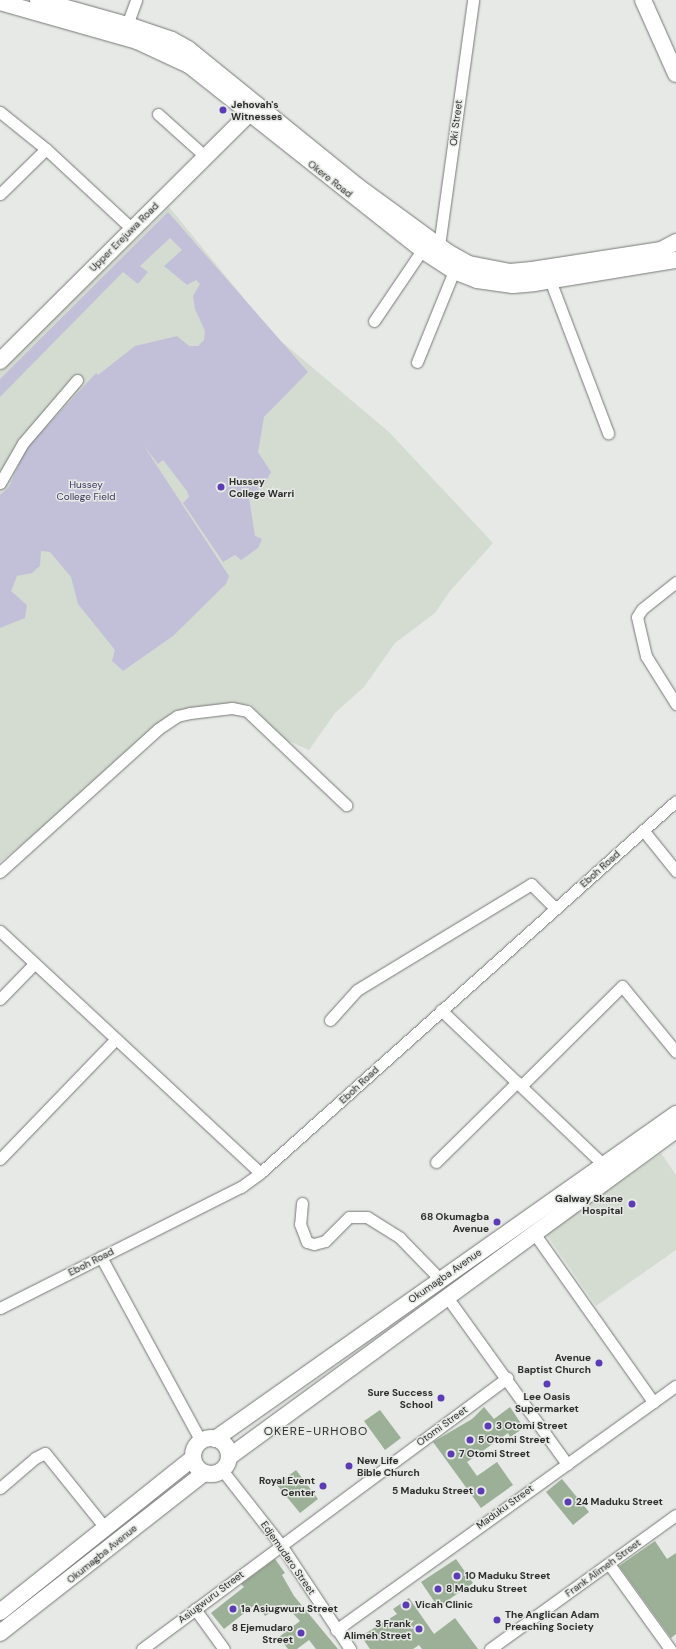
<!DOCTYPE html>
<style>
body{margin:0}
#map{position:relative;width:676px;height:1649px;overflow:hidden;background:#e6e9e5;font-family:"DM Sans",sans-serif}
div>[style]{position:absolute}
.built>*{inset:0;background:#d4dcd2}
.green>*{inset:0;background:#c2c0d8}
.building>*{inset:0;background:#9bb096}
.roads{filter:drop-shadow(0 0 1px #757875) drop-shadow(0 0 1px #757875)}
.street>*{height:11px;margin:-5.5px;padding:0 5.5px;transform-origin:5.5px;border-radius:5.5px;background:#fff}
.secondary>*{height:16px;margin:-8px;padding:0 8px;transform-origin:8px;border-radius:8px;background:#fff}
.secondary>.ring{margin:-8px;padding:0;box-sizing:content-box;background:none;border:16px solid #fff;border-radius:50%}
.dots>*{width:11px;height:11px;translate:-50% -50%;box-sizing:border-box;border:2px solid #e6e9e5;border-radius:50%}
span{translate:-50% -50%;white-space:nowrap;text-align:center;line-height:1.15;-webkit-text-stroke:3px #e6e9e5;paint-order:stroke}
.poi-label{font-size:10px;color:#2c2d2b;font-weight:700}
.left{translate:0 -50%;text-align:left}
.right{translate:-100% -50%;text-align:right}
.street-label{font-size:10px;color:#2c2d2b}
.park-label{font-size:10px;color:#3b345f}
.quarter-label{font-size:12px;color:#2b2d2a;letter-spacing:1px}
</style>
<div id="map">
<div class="built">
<div style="clip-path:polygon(169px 207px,275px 336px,389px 432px,493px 543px,450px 591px,435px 613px,395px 643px,364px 687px,335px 713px,309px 750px,284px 739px,250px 704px,188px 711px,0 862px,0 371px)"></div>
<div style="clip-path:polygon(661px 1153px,676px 1175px,676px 1250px,596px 1306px,546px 1234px)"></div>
</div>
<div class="green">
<div style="clip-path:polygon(168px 212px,308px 372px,264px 417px,258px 452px,271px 472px,264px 485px,249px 498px,255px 536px,262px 539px,258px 548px,241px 560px,235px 555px,223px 562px,183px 503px,189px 497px,187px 491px,163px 460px,158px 464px,144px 446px,229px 576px,226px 584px,173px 636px,123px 671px,112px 661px,115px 650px,78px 604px,71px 577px,50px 552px,41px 551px,40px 566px,32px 573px,17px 576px,11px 591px,27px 605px,25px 618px,0 628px,0 495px,9px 487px,25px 450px,96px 373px,98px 375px,135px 346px,177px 336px,189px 346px,198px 346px,204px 340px,205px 331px,195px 309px,193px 296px,200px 284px,196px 280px,187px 285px,164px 266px,182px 250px,170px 238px,140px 266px,148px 272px,138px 284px,123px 272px,0 397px,0 379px)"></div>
</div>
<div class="building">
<div style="clip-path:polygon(484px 1407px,494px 1419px,510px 1407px,524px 1428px,510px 1437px,508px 1433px,467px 1462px,477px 1476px,497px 1462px,513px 1485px,481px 1508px,433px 1442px,472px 1419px)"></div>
<div style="clip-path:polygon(380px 1410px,401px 1438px,385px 1450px,364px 1421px)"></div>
<div style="clip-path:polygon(296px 1470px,318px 1499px,300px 1513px,277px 1485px)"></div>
<div style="clip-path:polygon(562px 1479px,589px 1512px,573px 1525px,546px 1492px)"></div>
<div style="clip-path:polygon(655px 1541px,667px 1559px,676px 1553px,676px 1634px,671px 1638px,619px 1566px)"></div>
<div style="clip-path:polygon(275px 1559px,285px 1573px,282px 1575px,294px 1596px,338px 1649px,316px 1649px,309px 1640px,297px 1649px,288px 1649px,279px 1637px,300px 1621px,284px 1604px,265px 1616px,257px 1603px,224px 1629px,211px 1613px,244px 1587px,241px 1584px)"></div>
<div style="clip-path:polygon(456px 1559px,473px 1583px,438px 1607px,421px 1582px)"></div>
<div style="clip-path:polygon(409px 1598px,434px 1634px,455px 1618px,478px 1649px,422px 1649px,419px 1645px,413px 1649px,370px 1649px,361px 1636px,397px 1614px,393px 1609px)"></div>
</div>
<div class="roads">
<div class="street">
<div style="left:127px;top:25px;width:27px;rotate:-70deg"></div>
<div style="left:0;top:112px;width:59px;rotate:38.8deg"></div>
<div style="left:46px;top:149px;width:117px;rotate:42.9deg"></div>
<div style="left:158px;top:114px;width:64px;rotate:41.9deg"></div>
<div style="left:0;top:194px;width:64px;rotate:-44.4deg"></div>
<div style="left:439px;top:246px;width:248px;rotate:-82.1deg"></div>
<div style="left:550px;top:280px;width:164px;rotate:69.2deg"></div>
<div style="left:374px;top:321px;width:86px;rotate:-55.9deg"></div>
<div style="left:417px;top:362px;width:98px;rotate:-67.9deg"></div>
<div style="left:0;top:483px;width:46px;rotate:-60.1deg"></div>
<div style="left:23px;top:443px;width:83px;rotate:-49.4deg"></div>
<div style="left:676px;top:582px;width:43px;rotate:141.5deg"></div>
<div style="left:642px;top:609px;width:9px;rotate:122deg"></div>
<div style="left:637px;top:617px;width:40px;rotate:77deg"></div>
<div style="left:646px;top:656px;width:57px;rotate:58deg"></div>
<div style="left:643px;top:830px;width:53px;rotate:51.2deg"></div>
<div style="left:0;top:872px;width:213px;rotate:-42.1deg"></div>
<div style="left:158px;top:729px;width:23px;rotate:-34deg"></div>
<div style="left:177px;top:716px;width:13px;rotate:-13deg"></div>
<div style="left:190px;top:713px;width:42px;rotate:-6.8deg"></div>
<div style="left:232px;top:708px;width:15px;rotate:11deg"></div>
<div style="left:247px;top:711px;width:137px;rotate:43.5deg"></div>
<div style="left:0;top:931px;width:355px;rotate:42.9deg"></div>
<div style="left:0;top:999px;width:49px;rotate:-45.8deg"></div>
<div style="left:441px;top:1010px;width:225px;rotate:43.6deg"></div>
<div style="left:330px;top:1020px;width:40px;rotate:-48deg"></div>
<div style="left:357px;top:990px;width:204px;rotate:-31.3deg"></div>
<div style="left:531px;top:884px;width:34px;rotate:45deg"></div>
<div style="left:521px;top:1086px;width:142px;rotate:-44.7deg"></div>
<div style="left:622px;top:986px;width:85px;rotate:50.7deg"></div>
<div style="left:0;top:1159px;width:167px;rotate:-46deg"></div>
<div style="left:436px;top:1162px;width:114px;rotate:-44.6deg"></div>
<div style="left:302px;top:1203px;width:21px;rotate:95deg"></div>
<div style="left:300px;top:1224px;width:19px;rotate:69deg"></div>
<div style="left:307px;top:1242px;width:7px;rotate:16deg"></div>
<div style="left:314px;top:1244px;width:11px;rotate:-15deg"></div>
<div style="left:325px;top:1241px;width:34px;rotate:-45deg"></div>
<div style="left:349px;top:1217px;width:18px"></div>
<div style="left:367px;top:1217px;width:39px;rotate:32deg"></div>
<div style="left:400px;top:1238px;width:57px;rotate:45.7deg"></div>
<div style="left:534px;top:1233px;width:207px;rotate:54.8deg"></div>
<div style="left:101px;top:1257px;width:209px;rotate:61.5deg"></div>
<div style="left:447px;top:1297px;width:206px;rotate:54.3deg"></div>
<div style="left:0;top:1308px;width:270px;rotate:-26.7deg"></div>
<div style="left:241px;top:1187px;width:24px;rotate:-36deg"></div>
<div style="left:260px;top:1173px;width:558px;rotate:-41.8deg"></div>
<div style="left:222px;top:1470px;width:95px;rotate:51.8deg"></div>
<div style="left:281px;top:1545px;width:125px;rotate:56.4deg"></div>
<div style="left:0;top:1488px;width:46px;rotate:-40.6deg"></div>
<div style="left:35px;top:1458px;width:11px;rotate:-27deg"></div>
<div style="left:45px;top:1453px;width:97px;rotate:51.2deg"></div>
<div style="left:609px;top:1564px;width:105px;rotate:54.3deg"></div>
<div style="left:195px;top:1609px;width:49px;rotate:54.1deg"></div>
<div style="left:336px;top:1630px;width:418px;rotate:-35.7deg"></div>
<div style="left:142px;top:1649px;width:455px;rotate:-36.6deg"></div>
<div style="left:490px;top:1649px;width:229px;rotate:-35.8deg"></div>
</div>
<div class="secondary">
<div style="left:38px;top:0;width:97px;rotate:15.6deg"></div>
<div style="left:131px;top:26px;width:43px;rotate:18.9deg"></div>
<div style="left:172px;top:40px;width:18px;rotate:29deg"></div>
<div style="left:188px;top:49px;width:218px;rotate:39deg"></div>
<div style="left:357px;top:186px;width:114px;rotate:36.1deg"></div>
<div style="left:449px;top:253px;width:23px;rotate:29deg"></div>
<div style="left:469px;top:264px;width:42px;rotate:11deg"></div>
<div style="left:510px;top:272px;width:22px;rotate:-5deg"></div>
<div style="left:532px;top:270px;width:131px;rotate:-8.8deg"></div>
<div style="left:661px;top:250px;width:17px;rotate:-28deg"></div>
<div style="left:643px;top:0;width:81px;rotate:66deg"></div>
<div style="left:0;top:2px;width:142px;rotate:15.9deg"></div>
<div style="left:137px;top:41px;width:57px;rotate:24.8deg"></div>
<div style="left:189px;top:65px;width:298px;rotate:38.4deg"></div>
<div style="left:422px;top:250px;width:38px;rotate:33deg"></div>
<div style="left:454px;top:271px;width:25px;rotate:21deg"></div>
<div style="left:477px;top:280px;width:36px;rotate:8deg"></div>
<div style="left:513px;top:285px;width:21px;rotate:-5deg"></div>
<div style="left:534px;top:283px;width:144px;rotate:-9.2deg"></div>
<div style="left:0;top:361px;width:351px;rotate:-44.8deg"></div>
<div class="ring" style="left:193px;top:1438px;width:20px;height:20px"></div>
<div style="left:215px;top:1439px;width:564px;rotate:-35.18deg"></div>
<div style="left:229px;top:1457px;width:554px;rotate:-36.19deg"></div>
<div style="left:0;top:1612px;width:247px;rotate:-38.6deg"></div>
<div style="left:0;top:1633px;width:259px;rotate:-38.1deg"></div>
</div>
</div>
<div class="dots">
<div style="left:223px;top:110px;background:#5c3cb4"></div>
<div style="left:221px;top:487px;background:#5c3cb4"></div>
<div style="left:632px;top:1204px;background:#5c3cb4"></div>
<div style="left:497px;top:1222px;background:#5c3cb4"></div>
<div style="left:599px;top:1363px;background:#5c3cb4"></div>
<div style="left:547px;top:1384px;background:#5c3cb4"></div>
<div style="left:441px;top:1398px;background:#5c3cb4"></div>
<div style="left:488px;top:1426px;background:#5c3cb4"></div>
<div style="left:470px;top:1440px;background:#5c3cb4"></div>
<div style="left:451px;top:1454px;background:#5c3cb4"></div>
<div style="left:349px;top:1466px;background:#5c3cb4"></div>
<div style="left:323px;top:1486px;background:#5c3cb4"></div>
<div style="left:481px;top:1491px;background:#5c3cb4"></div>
<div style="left:568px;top:1502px;background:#5c3cb4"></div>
<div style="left:457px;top:1576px;background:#5c3cb4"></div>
<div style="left:438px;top:1589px;background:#5c3cb4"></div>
<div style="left:406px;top:1605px;background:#5c3cb4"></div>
<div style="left:233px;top:1609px;background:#5c3cb4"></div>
<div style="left:497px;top:1620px;background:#5c3cb4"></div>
<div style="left:419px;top:1629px;background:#5c3cb4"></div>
<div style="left:301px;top:1633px;background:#5c3cb4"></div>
</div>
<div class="poi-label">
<span class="left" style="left:231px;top:110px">Jehovah's<br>Witnesses</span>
<span class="left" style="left:229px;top:487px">Hussey<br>College Warri</span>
<span class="right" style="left:623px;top:1204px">Galway Skane<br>Hospital</span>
<span class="right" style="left:489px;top:1222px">68 Okumagba<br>Avenue</span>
<span class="right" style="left:591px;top:1363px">Avenue<br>Baptist Church</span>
<span class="right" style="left:433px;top:1398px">Sure Success<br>School</span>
<span style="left:547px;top:1402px">Lee Oasis<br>Supermarket</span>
<span class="left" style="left:496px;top:1426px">3 Otomi Street</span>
<span class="left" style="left:478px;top:1440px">5 Otomi Street</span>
<span class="left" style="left:459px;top:1454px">7 Otomi Street</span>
<span class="left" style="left:357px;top:1466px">New Life<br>Bible Church</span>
<span class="right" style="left:315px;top:1486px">Royal Event<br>Center</span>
<span class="right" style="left:473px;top:1491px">5 Maduku Street</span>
<span class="left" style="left:576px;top:1502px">24 Maduku Street</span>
<span class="left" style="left:465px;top:1576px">10 Maduku Street</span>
<span class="left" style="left:446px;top:1589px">8 Maduku Street</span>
<span class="left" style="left:415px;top:1605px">Vicah Clinic</span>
<span class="left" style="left:241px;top:1609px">1a Asiugwuru Street</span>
<span class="left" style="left:505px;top:1620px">The Anglican Adam<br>Preaching Society</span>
<span class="right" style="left:411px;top:1629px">3 Frank<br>Alimeh Street</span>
<span class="right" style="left:293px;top:1633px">8 Ejemudaro<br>Street</span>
</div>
<div class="street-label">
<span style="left:456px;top:123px;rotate:-83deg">Oki Street</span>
<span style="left:330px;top:179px;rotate:38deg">Okere Road</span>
<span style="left:124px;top:237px;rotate:-45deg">Upper Erejuwa Road</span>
<span style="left:600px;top:869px;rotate:-42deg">Eboh Road</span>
<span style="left:359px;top:1085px;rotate:-43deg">Eboh Road</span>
<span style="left:91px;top:1262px;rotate:-27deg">Eboh Road</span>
<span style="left:445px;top:1276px;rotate:-35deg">Okumagba Avenue</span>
<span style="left:442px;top:1426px;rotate:-36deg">Otomi Street</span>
<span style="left:505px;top:1507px;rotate:-36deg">Maduku Street</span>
<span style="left:102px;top:1554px;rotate:-39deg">Okumagba Avenue</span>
<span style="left:288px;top:1558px;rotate:55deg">Edjemudaro Street</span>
<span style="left:603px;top:1568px;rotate:-36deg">Frank Alimeh Street</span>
<span style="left:211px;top:1597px;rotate:-37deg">Asiugwuru Street</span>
</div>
<div class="park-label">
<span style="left:86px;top:490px">Hussey<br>College Field</span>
</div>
<div class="quarter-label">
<span style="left:316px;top:1432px">OKERE-URHOBO</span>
</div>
</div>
